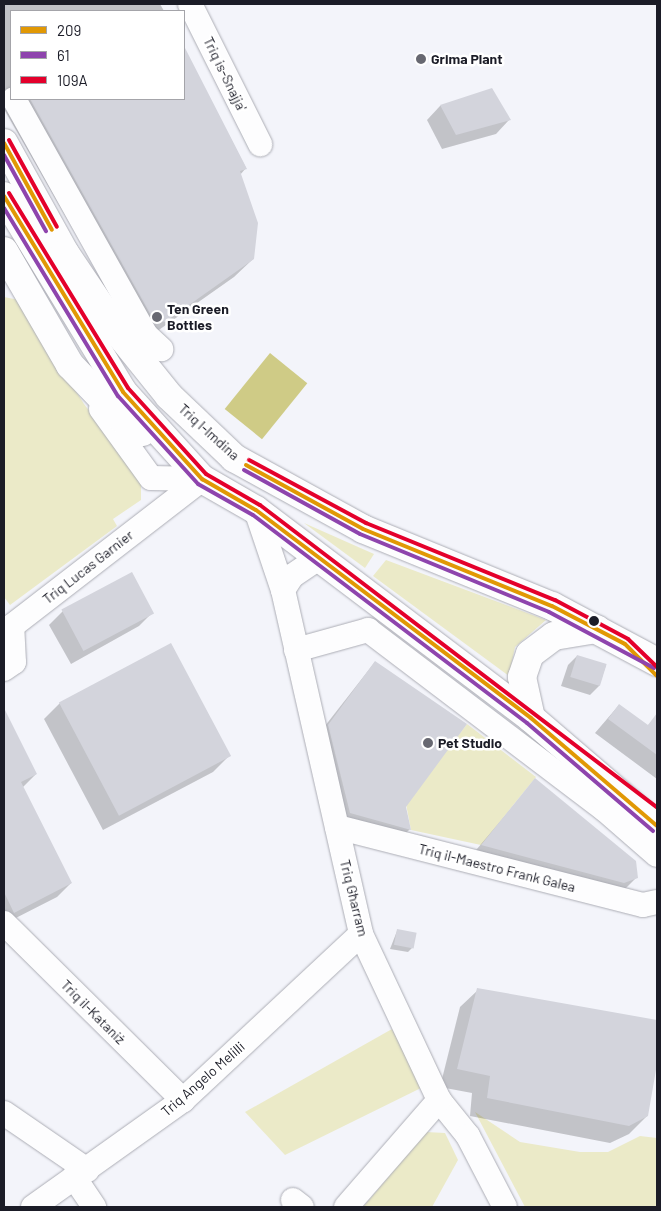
<!DOCTYPE html>
<html>
<head>
<meta charset="utf-8">
<style>
  body { margin:0 }
  #map { position:relative; width:661px; height:1211px; overflow:hidden; background:#f3f4fa; font-family:Barlow,sans-serif }
  div>[style] { position:absolute }
  [style*='--x'] { left:calc(var(--x)*1px); top:calc(var(--y)*1px); width:calc(var(--w)*1px); rotate:calc(var(--a)*1deg) }
  .green>* { inset:0; background:#ebeac8 }
  .water>* { inset:0; background:#cfcb86; transform-origin:0 0 }
  .shadow>* { inset:0; background:#0003 }
  .building>* { inset:0; background:#d3d4dc; transform-origin:0 0 }
  .roads { filter:drop-shadow(0 0 1px #acadb5) drop-shadow(0 0 1px #acadb5) }
  .minor>* { height:24px; margin:-12px; padding:0 12px; transform-origin:12px; border-radius:12px; background:#fdfdfe }
  .highway>* { height:28px; margin:-14px; padding:0 14px; transform-origin:14px; border-radius:14px; background:#fdfdfe }
  .bus-1>* { height:4px; margin:-2px; padding:0 2px; transform-origin:2px; border-radius:2px; background:#e19804 }
  .bus-2>* { height:4px; margin:-2px; padding:0 2px; transform-origin:2px; border-radius:2px; background:#8e44ad }
  .bus-3>* { height:4px; margin:-2px; padding:0 2px; transform-origin:2px; border-radius:2px; background:#e4002b }
  .dots>* { width:14px; height:14px; translate:-50% -50%; box-sizing:border-box; border:2px solid #fff; border-radius:50% }
  span { translate:-50% -50%; white-space:nowrap; text-align:center; line-height:1.15; -webkit-text-stroke:5px #fff; paint-order:stroke }
  .poi-label { font-size:14px; color:#1b1c27; font-weight:700 }
  .left { translate:0 -50%; text-align:left }
  .street-label { font-size:14px; color:#1b1c27 }
  .frame { position:absolute; inset:0; border:5px solid #1b1c27; pointer-events:none }
  .legend { position:absolute; left:10px; top:10px; width:175px; height:90px; box-sizing:border-box; background:#fff; border:1px solid #a4a4a9; margin:0; padding:6px 9px; list-style:none; font-size:15px; color:#1b1c27 }
  .legend li { display:flex; align-items:center; gap:10px; height:25px }
  .legend b { width:25px; border:1px solid #a4a4a9 }
</style>
</head>
<body>
<div id="map">
  <div class="green">
    <i style="clip-path:polygon(4px 297px,19px 300px,84px 404px,141px 479px,141px 500px,113px 519px,117px 526px,10px 605px,4px 597px)"></i>
    <i style="clip-path:polygon(304px 523px,374px 554px,365px 568px)"></i>
    <i style="clip-path:polygon(386px 560px,546px 620px,515px 647px,509px 676px,373px 576px)"></i>
    <i style="clip-path:polygon(467px 724px,536px 777px,481px 845px,411px 830px,406px 804px)"></i>
    <i style="clip-path:polygon(392px 1029px,423px 1087px,285px 1155px,245px 1112px)"></i>
    <i style="clip-path:polygon(475px 1112px,520px 1142px,580px 1152px,608px 1152px,640px 1136px,657px 1138px,657px 1207px,525px 1207px)"></i>
    <i style="clip-path:polygon(426px 1132px,445px 1133px,458px 1160px,432px 1207px,363px 1207px)"></i>
  </div>
  <div class="water">
    <i style="left:270px;top:353px;width:48px;height:72px;rotate:39deg"></i>
  </div>
  <div class="shadow">
    <i style="clip-path:polygon(4px 4px,160px 4px,164px 11px,11px 11px,11px 99px,184px 99px,184px 49px,246px 168px,240px 175px,253px 259px,234px 277px,146px 339px,135px 337px,4px 109px)"></i>
    <i style="clip-path:polygon(492px 89px,509px 120px,496px 134px,442px 149px,427px 120px,440px 106px)"></i>
    <i style="clip-path:polygon(63px 611px,153px 612px,139px 626px,71px 664px,49px 625px)"></i>
    <i style="clip-path:polygon(577px 656px,606px 665px,599px 686px,590px 695px,561px 686px,568px 665px)"></i>
    <i style="clip-path:polygon(375px 662px,410px 829px,396px 843px,337px 827px,314px 740px)"></i>
    <i style="clip-path:polygon(60px 703px,229px 756px,213px 772px,103px 830px,44px 719px)"></i>
    <i style="clip-path:polygon(619px 705px,647px 726px,653px 721px,657px 724px,657px 779px,595px 733px)"></i>
    <i style="clip-path:polygon(4px 711px,36px 774px,22px 788px,71px 883px,57px 897px,4px 924px)"></i>
    <i style="clip-path:polygon(535px 780px,637px 877px,620px 894px,466px 862px)"></i>
    <i style="clip-path:polygon(397px 931px,413px 947px,408px 952px,390px 949px)"></i>
    <i style="clip-path:polygon(478px 990px,657px 1021px,657px 1057px,647px 1116px,629px 1134px,610px 1143px,470px 1116px,472px 1093px,440px 1087px,460px 1007px)"></i>
  </div>
  <div class="building">
    <i style="clip-path:polygon(184px 46px,247px 169px,240px 171px,258px 223px,254px 259px,165px 322px,153px 319px,30px 99px,184px 99px)"></i>
    <i style="clip-path:polygon(492px 88px,511px 120px,456px 135px,440px 105px)"></i>
    <i style="left:132px;top:572px;width:47px;height:80px;rotate:62deg"></i>
    <i style="left:171px;top:643px;width:128px;height:127px;rotate:62deg"></i>
    <i style="left:577px;top:655px;width:31px;height:23px;rotate:17deg"></i>
    <i style="clip-path:polygon(375px 661px,467px 724px,406px 807px,411px 830px,350px 813px,328px 725px)"></i>
    <i style="clip-path:polygon(619px 704px,648px 725px,657px 713px,657px 755px,608px 719px)"></i>
    <i style="clip-path:polygon(4px 708px,37px 774px,21px 782px,72px 883px,14px 913px,4px 892px)"></i>
    <i style="clip-path:polygon(535px 778px,636px 861px,638px 878px,624px 883px,481px 845px)"></i>
    <i style="left:397px;top:929px;width:20px;height:16px;rotate:11deg"></i>
    <i style="clip-path:polygon(477px 988px,657px 1020px,657px 1064px,648px 1116px,629px 1126px,487px 1098px,490px 1076px,457px 1069px)"></i>
  </div>
  <div class="roads">
    <div class="minor">
      <i style="--x:190;--y:4;--w:157;--a:63.4"></i>
      <i style="--x:14;--y:99;--w:270;--a:60.8"></i>
      <i style="--x:146;--y:335;--w:21;--a:43"></i>
      <i style="--x:101;--y:409;--w:85;--a:54.1"></i>
      <i style="--x:151;--y:478;--w:51;--a:1.1"></i>
      <i style="--x:256;--y:510;--w:84;--a:71.4"></i>
      <i style="--x:283;--y:590;--w:353;--a:77.2"></i>
      <i style="--x:361;--y:934;--w:183;--a:64.8"></i>
      <i style="--x:439;--y:1100;--w:46;--a:51.1"></i>
      <i style="--x:468;--y:1136;--w:80;--a:62.5"></i>
      <i style="--x:283;--y:590;--w:17;--a:-57"></i>
      <i style="--x:292;--y:576;--w:29;--a:-34"></i>
      <i style="--x:296;--y:650;--w:75;--a:-15.5"></i>
      <i style="--x:368;--y:630;--w:296;--a:37.2"></i>
      <i style="--x:604;--y:809;--w:70;--a:41"></i>
      <i style="--x:4;--y:669;--w:12;--a:-35"></i>
      <i style="--x:14;--y:662;--w:36;--a:-93"></i>
      <i style="--x:12;--y:626;--w:240;--a:-37.7"></i>
      <i style="--x:337;--y:827;--w:316;--a:14.3"></i>
      <i style="--x:643;--y:905;--w:14;--a:-12"></i>
      <i style="--x:4;--y:923;--w:252;--a:44.7"></i>
      <i style="--x:4;--y:1113;--w:101;--a:34.5"></i>
      <i style="--x:74;--y:1177;--w:36;--a:56"></i>
      <i style="--x:293;--y:1200;--w:11;--a:38"></i>
      <i style="--x:33;--y:1207;--w:184;--a:-35.5"></i>
      <i style="--x:183;--y:1100;--w:243;--a:-43"></i>
      <i style="--x:346;--y:1207;--w:142;--a:-49"></i>
    </div>
    <div class="highway">
      <i style="--x:4;--y:143;--w:126;--a:61"></i>
      <i style="--x:65;--y:253;--w:99;--a:56.1"></i>
      <i style="--x:120;--y:335;--w:78;--a:51.2"></i>
      <i style="--x:169;--y:396;--w:90;--a:43.6"></i>
      <i style="--x:234;--y:458;--w:147;--a:28.8"></i>
      <i style="--x:363;--y:529;--w:204;--a:22.2"></i>
      <i style="--x:552;--y:606;--w:119;--a:28.1"></i>
      <i style="--x:4;--y:196;--w:229;--a:58.7"></i>
      <i style="--x:123;--y:392;--w:118;--a:47.8"></i>
      <i style="--x:202;--y:479;--w:62;--a:29.9"></i>
      <i style="--x:256;--y:510;--w:345;--a:37.1"></i>
      <i style="--x:531;--y:718;--w:166;--a:40.6"></i>
      <i style="--x:4;--y:251;--w:132;--a:59.9"></i>
      <i style="--x:70;--y:365;--w:75;--a:46.1"></i>
      <i style="--x:122;--y:419;--w:24;--a:33"></i>
      <i style="--x:531;--y:718;--w:42;--a:-102.4"></i>
      <i style="--x:522;--y:677;--w:24;--a:-71"></i>
      <i style="--x:530;--y:654;--w:30;--a:-37"></i>
      <i style="--x:554;--y:636;--w:43;--a:-9.5"></i>
    </div>
  </div>
  <div class="bus-1">
    <i style="--x:4;--y:143;--w:99;--a:61.1"></i>
    <i style="--x:4;--y:196;--w:229;--a:58.7"></i>
    <i style="--x:123;--y:392;--w:118;--a:47.8"></i>
    <i style="--x:202;--y:479;--w:62;--a:29.9"></i>
    <i style="--x:256;--y:510;--w:345;--a:37.1"></i>
    <i style="--x:531;--y:718;--w:166;--a:40.6"></i>
    <i style="--x:246;--y:465;--w:133;--a:28.7"></i>
    <i style="--x:363;--y:529;--w:204;--a:22.2"></i>
    <i style="--x:552;--y:606;--w:82;--a:27.5"></i>
    <i style="--x:625;--y:644;--w:45;--a:45"></i>
  </div>
  <div class="bus-2">
    <i style="--x:4;--y:155;--w:87;--a:61.1"></i>
    <i style="--x:4;--y:208;--w:220;--a:58.8"></i>
    <i style="--x:118;--y:396;--w:119;--a:47.7"></i>
    <i style="--x:198;--y:484;--w:63;--a:29.4"></i>
    <i style="--x:253;--y:515;--w:344;--a:37.2"></i>
    <i style="--x:527;--y:723;--w:166;--a:40.6"></i>
    <i style="--x:244;--y:470;--w:132;--a:28.9"></i>
    <i style="--x:360;--y:534;--w:204;--a:22.4"></i>
    <i style="--x:549;--y:612;--w:119;--a:28.1"></i>
  </div>
  <div class="bus-3">
    <i style="--x:9;--y:140;--w:99;--a:61.1"></i>
    <i style="--x:9;--y:193;--w:228;--a:58.6"></i>
    <i style="--x:128;--y:388;--w:116;--a:47.8"></i>
    <i style="--x:206;--y:474;--w:62;--a:29.9"></i>
    <i style="--x:260;--y:505;--w:499;--a:37.3"></i>
    <i style="--x:249;--y:460;--w:133;--a:28.3"></i>
    <i style="--x:366;--y:523;--w:204;--a:22.2"></i>
    <i style="--x:555;--y:600;--w:83;--a:28.1"></i>
    <i style="--x:628;--y:639;--w:40;--a:44"></i>
  </div>
  <div class="dots">
    <i style="left:421px;top:59px;background:#676871"></i>
    <i style="left:157px;top:317px;background:#676871"></i>
    <i style="left:594px;top:621px;background:#1b1c27"></i>
    <i style="left:428px;top:743px;background:#676871"></i>
  </div>
  <div class="poi-label">
    <span class="left" style="left:431px;top:59px">Grima Plant</span>
    <span class="left" style="left:167px;top:317px">Ten Green<br>Bottles</span>
    <span class="left" style="left:438px;top:743px">Pet Studio</span>
  </div>
  <div class="street-label">
    <span style="left:225px;top:74px;rotate:64deg">Triq is-Snajja'</span>
    <span style="left:209px;top:432px;rotate:42deg">Triq l-Imdina</span>
    <span style="left:88px;top:567px;rotate:-38deg">Triq Lucas Garnier</span>
    <span style="left:497px;top:868px;rotate:14deg">Triq il-Maestro Frank Galea</span>
    <span style="left:354px;top:898px;rotate:76deg">Triq Għarram</span>
    <span style="left:93px;top:1012px;rotate:45deg">Triq il-Kataniż</span>
    <span style="left:203px;top:1079px;rotate:-41deg">Triq Angelo Melilli</span>
  </div>
  <div class="frame"></div>
  <ul class="legend">
  <li><b style="height:6px;background:#e19804"></b>209</li>
  <li><b style="height:6px;background:#8e44ad"></b>61</li>
  <li><b style="height:6px;background:#e4002b"></b>109A</li>
  </ul>
</div>
</body>
</html>
